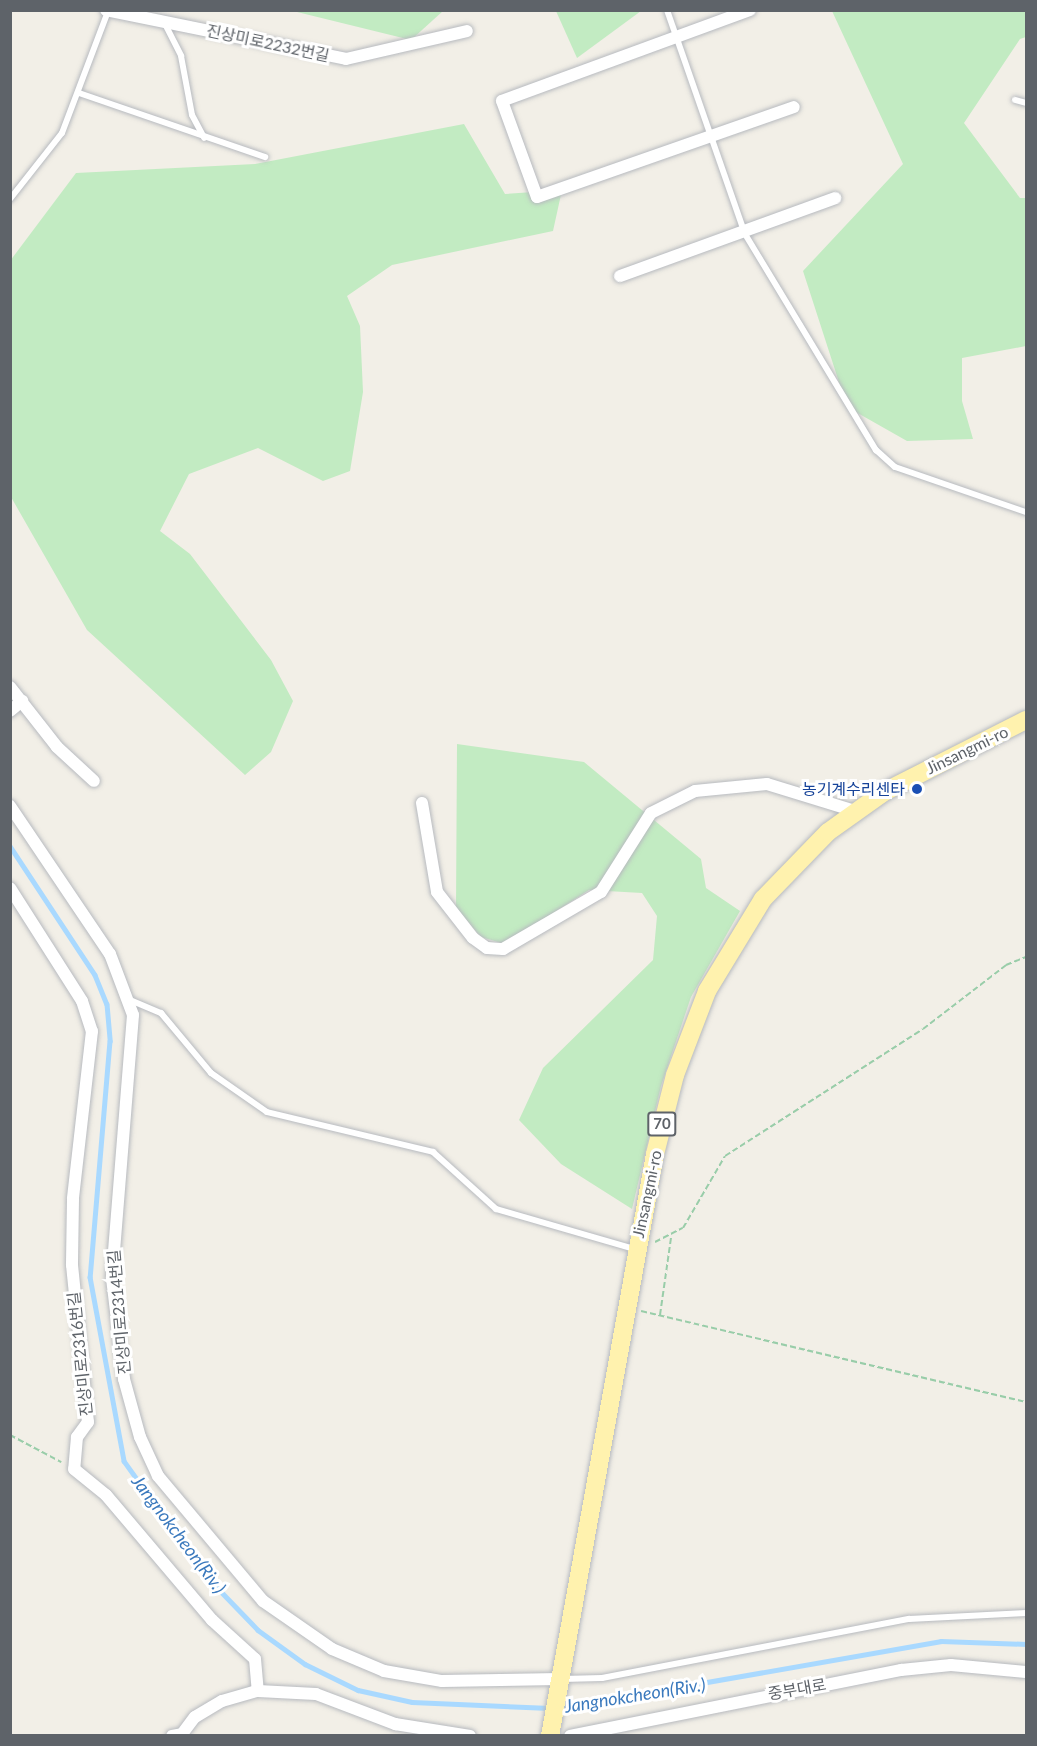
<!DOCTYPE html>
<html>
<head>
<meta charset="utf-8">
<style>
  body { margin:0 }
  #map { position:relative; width:1037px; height:1746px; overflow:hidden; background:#f2efe7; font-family:Lato,"Noto Sans KR",sans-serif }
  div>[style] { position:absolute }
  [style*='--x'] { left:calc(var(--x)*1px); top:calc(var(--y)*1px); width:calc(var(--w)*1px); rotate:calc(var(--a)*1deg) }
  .green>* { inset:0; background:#c2ebc2 }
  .stream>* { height:4.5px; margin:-2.25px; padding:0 2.25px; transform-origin:2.25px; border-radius:2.25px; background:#a9d9ff }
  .path>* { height:2px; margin-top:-1px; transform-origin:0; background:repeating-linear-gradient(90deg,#99cda9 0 6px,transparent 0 9px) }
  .roads { filter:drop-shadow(0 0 2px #b7babf) drop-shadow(0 0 2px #b7babf) }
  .lane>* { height:6px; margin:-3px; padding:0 3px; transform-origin:3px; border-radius:3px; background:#fff }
  .street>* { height:12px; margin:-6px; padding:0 6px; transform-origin:6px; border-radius:6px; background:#fff }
  .primary>* { height:18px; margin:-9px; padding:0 9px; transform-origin:9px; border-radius:9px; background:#fff2ae }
  .dots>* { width:16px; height:16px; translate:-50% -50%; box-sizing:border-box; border:3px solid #fff; border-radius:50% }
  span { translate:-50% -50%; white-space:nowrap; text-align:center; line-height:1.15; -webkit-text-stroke:6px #fff; paint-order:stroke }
  .shield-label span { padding:2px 4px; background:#fff; border:2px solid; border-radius:4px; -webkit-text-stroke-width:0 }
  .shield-label { font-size:15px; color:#5e6369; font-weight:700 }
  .street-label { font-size:16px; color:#5e6369 }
  .transit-label { font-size:16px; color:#164399 }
  .right { translate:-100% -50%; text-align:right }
  .water-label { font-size:18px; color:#3a79bd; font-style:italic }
  .frame { position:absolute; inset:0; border:12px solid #5e6369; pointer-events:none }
</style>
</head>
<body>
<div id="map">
  <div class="green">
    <i style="clip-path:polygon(293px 11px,443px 11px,411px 40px)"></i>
    <i style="clip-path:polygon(556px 11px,641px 11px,577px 58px)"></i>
    <i style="clip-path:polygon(832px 11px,1026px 11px,1026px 37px,1020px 39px,964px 123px,1020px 198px,1026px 198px,1026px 346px,962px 358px,962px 401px,973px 439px,907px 441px,847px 407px,803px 271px,903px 164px)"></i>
    <i style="clip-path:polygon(464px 124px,505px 194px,562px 190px,553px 231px,392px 265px,347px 296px,360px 326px,363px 392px,350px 471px,323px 481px,258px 448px,189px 474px,160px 531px,190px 554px,271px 660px,293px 701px,271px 752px,245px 775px,87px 630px,11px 497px,10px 261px,76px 173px,255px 164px)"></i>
    <i style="clip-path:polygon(457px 744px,584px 762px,701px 859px,706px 888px,740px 911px,691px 997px,661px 1086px,632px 1209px,561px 1164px,519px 1120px,543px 1068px,653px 960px,657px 916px,642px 893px,589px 890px,505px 944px,481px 937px,456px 908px)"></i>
  </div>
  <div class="stream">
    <i style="--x:10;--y:846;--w:154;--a:56.6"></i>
    <i style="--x:95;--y:975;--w:31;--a:68"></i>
    <i style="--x:107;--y:1004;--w:37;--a:85"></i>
    <i style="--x:110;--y:1041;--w:237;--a:94.8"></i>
    <i style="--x:90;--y:1277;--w:187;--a:79.5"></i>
    <i style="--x:124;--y:1461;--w:144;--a:54.3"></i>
    <i style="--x:208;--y:1578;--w:72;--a:46.1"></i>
    <i style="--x:258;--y:1630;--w:58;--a:35.9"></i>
    <i style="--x:305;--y:1664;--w:59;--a:26.1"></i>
    <i style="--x:358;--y:1690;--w:55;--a:12.5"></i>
    <i style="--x:412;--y:1702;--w:138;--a:2.5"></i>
    <i style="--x:558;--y:1708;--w:389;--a:-9.9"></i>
    <i style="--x:941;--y:1641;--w:85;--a:2"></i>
  </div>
  <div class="path">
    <i style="--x:655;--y:1242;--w:31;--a:-27"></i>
    <i style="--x:683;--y:1228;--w:83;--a:-59.7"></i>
    <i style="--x:725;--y:1156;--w:235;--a:-32.7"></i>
    <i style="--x:923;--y:1029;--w:105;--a:-37.6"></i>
    <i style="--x:1006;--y:965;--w:22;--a:-22"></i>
    <i style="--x:641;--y:1311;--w:396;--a:13.3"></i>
    <i style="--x:660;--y:1315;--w:78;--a:-81.9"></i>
    <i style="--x:10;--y:1435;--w:58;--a:27.9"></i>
  </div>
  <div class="roads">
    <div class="lane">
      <i style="--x:667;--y:10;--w:237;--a:70.8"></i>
      <i style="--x:745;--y:234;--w:253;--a:58.8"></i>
      <i style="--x:876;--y:450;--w:25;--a:42"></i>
      <i style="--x:895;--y:467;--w:139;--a:19"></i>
      <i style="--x:164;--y:22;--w:38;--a:63"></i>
      <i style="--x:181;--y:56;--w:60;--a:79.4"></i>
      <i style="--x:192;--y:115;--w:26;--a:62"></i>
      <i style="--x:79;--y:93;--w:197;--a:19"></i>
      <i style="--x:1015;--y:100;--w:11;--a:15"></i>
      <i style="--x:10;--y:199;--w:84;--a:-51.8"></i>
      <i style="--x:62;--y:133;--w:127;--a:-69.3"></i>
      <i style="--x:130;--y:1000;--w:34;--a:23"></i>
      <i style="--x:161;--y:1013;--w:78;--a:50.2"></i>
      <i style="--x:211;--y:1073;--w:68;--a:34.9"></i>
      <i style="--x:267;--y:1112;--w:171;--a:13.5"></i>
      <i style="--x:433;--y:1152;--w:85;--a:42.1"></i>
      <i style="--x:496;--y:1209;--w:145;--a:16.1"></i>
      <i style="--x:562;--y:1679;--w:40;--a:-1.4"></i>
      <i style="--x:602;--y:1678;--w:313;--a:-10.9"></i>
      <i style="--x:909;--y:1619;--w:117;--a:-2.9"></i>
    </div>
    <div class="street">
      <i style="--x:106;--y:10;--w:245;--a:11.5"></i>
      <i style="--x:346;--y:59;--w:124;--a:-13"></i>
      <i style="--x:750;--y:10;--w:264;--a:159.9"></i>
      <i style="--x:502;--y:101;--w:102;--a:70"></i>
      <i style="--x:537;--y:197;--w:272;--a:-19.3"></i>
      <i style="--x:620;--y:276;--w:229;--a:-19.9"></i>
      <i style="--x:10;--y:687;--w:76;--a:51.9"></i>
      <i style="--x:57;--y:747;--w:50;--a:42.6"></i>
      <i style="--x:10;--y:711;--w:16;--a:-40"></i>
      <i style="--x:422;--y:803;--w:90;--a:80.4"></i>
      <i style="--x:437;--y:892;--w:58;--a:52"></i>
      <i style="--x:473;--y:938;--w:17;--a:36"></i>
      <i style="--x:487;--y:948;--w:16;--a:4"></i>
      <i style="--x:503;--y:949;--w:113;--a:-30.2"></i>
      <i style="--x:601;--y:892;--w:93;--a:-57.7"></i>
      <i style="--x:651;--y:813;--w:49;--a:-26.6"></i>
      <i style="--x:695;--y:791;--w:72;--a:-5.6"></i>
      <i style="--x:767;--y:784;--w:92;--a:17.1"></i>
      <i style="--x:10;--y:806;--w:179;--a:56"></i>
      <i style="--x:110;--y:954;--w:65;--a:69.3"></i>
      <i style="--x:133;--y:1015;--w:264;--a:94.6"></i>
      <i style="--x:112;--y:1278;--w:102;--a:83.2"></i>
      <i style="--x:124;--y:1379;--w:60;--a:74.6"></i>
      <i style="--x:140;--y:1437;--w:43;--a:65.2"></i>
      <i style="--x:158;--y:1476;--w:163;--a:50"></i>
      <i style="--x:263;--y:1601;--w:84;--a:34.8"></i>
      <i style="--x:332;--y:1649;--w:56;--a:22.9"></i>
      <i style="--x:384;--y:1671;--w:59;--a:9.8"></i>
      <i style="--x:442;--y:1681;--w:117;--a:-1"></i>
      <i style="--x:10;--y:888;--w:134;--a:57.5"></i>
      <i style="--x:82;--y:1001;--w:32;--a:72"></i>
      <i style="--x:92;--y:1031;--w:169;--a:96.5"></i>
      <i style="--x:73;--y:1199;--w:66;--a:90.9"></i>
      <i style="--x:72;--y:1265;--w:158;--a:84.2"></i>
      <i style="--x:88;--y:1422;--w:19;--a:126"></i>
      <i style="--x:77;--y:1437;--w:32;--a:95"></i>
      <i style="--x:74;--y:1469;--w:41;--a:39.1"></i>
      <i style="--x:106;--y:1495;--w:164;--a:49.7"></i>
      <i style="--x:212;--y:1620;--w:58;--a:42.2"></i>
      <i style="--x:255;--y:1659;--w:32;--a:85"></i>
      <i style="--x:258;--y:1691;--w:58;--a:3"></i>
      <i style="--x:316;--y:1694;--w:85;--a:20.8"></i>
      <i style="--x:395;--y:1724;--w:76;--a:9.1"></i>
      <i style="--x:172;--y:1736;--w:10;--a:-11"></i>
      <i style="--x:182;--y:1734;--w:21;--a:-53"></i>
      <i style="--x:195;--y:1717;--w:31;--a:-31"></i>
      <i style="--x:222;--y:1701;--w:37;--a:-16"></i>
      <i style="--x:570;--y:1736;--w:338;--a:-11.3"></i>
      <i style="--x:901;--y:1670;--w:50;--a:-5.7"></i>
      <i style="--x:951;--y:1665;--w:75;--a:5.3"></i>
    </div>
    <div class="primary">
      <i style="--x:550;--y:1736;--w:591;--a:-79.77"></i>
      <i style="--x:655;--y:1154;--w:81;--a:-75.8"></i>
      <i style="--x:675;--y:1075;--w:90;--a:-69.1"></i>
      <i style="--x:707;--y:991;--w:108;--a:-58.7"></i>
      <i style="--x:763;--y:899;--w:93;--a:-45.9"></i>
      <i style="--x:828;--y:832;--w:69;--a:-35.5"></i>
      <i style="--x:884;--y:792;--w:159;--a:-26.9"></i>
    </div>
  </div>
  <div class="dots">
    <i style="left:917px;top:789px;background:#1a4fb4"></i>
  </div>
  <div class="shield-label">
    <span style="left:662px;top:1124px">70</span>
  </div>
  <div class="street-label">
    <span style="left:268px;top:43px;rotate:12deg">진상미로2232번길</span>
    <span style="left:967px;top:750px;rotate:-26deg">Jinsangmi-ro</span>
    <span style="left:647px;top:1194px;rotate:-78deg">Jinsangmi-ro</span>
    <span style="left:119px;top:1312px;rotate:-95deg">진상미로2314번길</span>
    <span style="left:80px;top:1354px;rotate:-96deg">진상미로2316번길</span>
    <span style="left:797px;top:1689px;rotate:-10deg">중부대로</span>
  </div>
  <div class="transit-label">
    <span class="right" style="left:905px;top:789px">농기계수리센타</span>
  </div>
  <div class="water-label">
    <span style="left:179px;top:1534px;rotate:53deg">Jangnokcheon(Riv.)</span>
    <span style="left:635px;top:1695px;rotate:-9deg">Jangnokcheon(Riv.)</span>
  </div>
  <div class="frame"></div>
</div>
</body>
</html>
